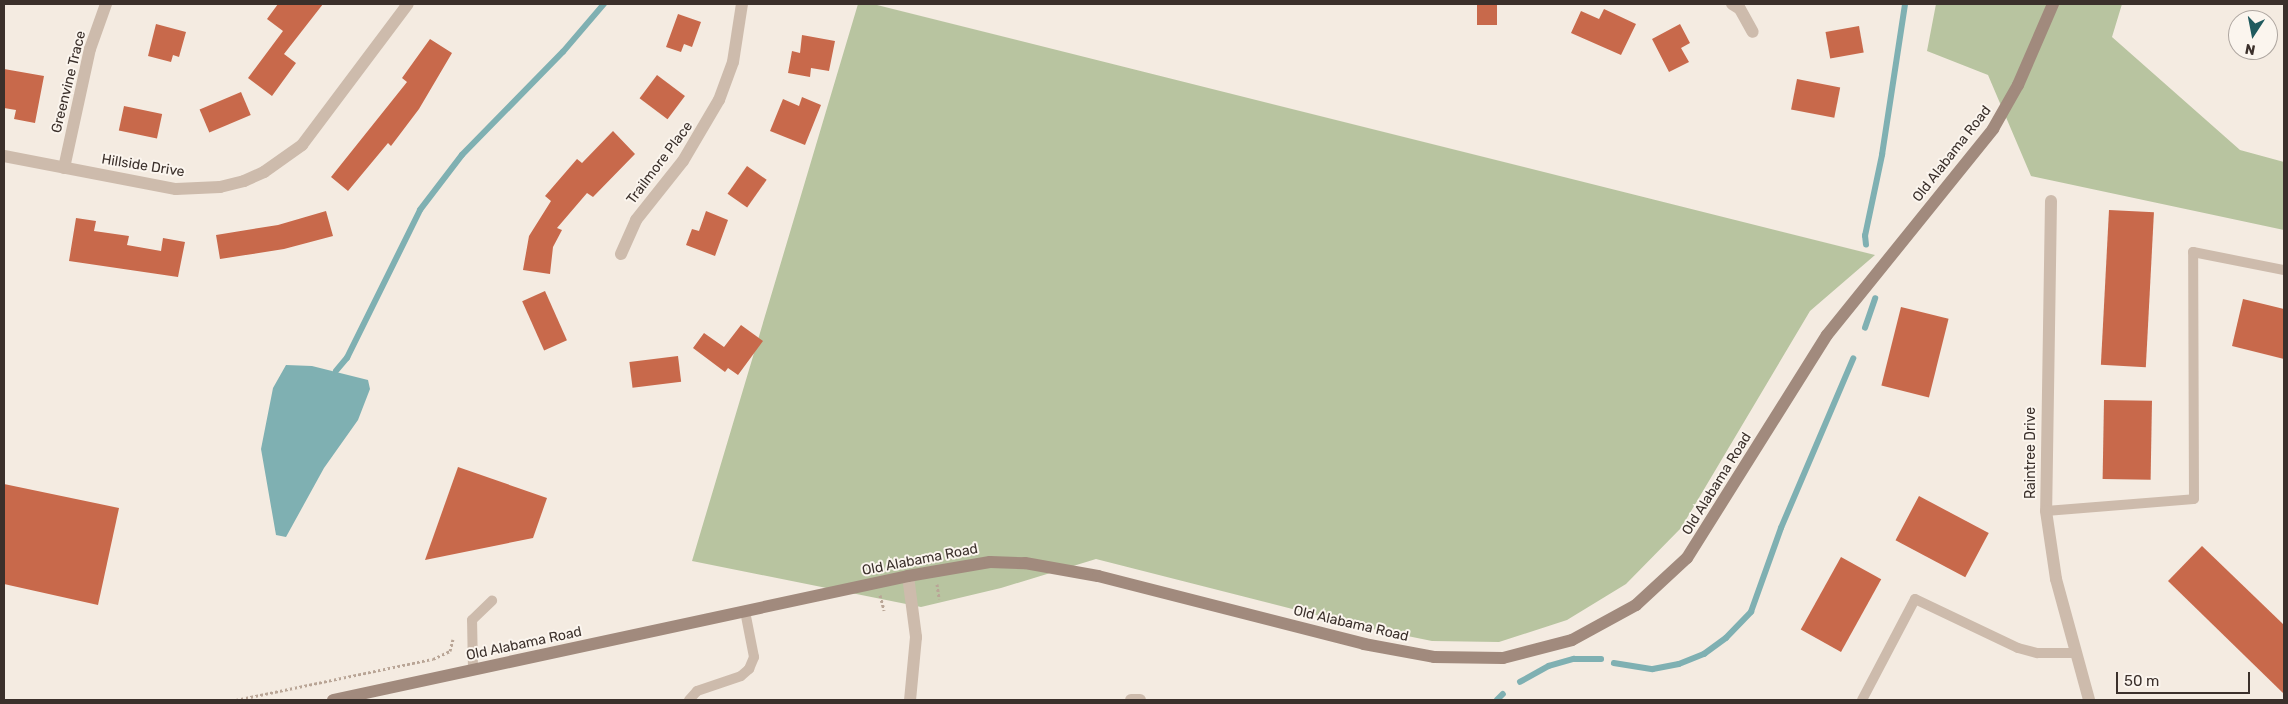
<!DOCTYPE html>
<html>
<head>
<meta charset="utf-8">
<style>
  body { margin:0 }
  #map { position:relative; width:2288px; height:704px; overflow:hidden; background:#f4ebe1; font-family:Rubik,sans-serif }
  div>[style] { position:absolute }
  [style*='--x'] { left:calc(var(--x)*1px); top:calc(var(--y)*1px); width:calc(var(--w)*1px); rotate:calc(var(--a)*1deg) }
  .green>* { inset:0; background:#b8c4a0 }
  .water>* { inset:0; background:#7fb0b2 }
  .stream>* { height:5.5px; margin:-2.75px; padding:0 2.75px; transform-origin:2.75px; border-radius:2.75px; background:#7fb0b2 }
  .building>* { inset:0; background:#c8694b; transform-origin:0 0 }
  .path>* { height:3px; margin-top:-1.5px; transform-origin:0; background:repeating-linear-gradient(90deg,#b9a596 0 2.5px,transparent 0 5px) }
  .lane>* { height:10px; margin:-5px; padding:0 5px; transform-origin:5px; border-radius:5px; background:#cdbbac }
  .street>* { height:12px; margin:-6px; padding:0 6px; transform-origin:6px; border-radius:6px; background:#cdbbac }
  .secondary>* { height:12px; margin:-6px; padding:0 6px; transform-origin:6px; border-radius:6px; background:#a18a7d }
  span { translate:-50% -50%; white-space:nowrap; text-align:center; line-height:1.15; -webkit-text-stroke:4px #fbf5ee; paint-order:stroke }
  .street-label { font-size:14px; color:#3b302b }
  .frame { position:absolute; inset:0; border:5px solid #3b302b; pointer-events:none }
  .north { position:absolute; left:2228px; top:10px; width:50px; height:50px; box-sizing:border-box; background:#fbf5ee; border:1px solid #aea6a0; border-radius:50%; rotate:191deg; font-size:14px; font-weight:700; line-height:20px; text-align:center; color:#3b302b }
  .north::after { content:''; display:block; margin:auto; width:18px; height:22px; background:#1f5a5e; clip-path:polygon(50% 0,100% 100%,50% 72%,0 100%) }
  .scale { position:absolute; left:2116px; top:672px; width:134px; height:22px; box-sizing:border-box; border:2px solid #3b302b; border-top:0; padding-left:6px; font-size:15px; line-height:18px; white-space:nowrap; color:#3b302b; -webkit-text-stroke:4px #fbf5ee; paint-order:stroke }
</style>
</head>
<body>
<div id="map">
  <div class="green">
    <i style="clip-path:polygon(858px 4px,873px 4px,1875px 255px,1810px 311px,1681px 528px,1626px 584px,1567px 620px,1499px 642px,1432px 641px,1363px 627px,1096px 559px,1001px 588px,921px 607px,692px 561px)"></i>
    <i style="clip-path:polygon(1936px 4px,2122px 4px,2112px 37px,2240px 150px,2284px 162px,2284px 230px,2031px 176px,1988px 75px,1927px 51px)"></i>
  </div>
  <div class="water">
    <i style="clip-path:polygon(286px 365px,312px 366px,368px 380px,370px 389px,358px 420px,324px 468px,286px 537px,276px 535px,261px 449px,273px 388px)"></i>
  </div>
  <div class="stream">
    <i style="--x:1866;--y:245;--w:9;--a:-96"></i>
    <i style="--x:1865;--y:236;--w:83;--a:-78.1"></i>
    <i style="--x:1882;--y:155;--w:153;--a:-81.3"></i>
    <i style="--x:1865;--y:328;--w:31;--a:-71"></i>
    <i style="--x:336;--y:371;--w:17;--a:-50"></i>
    <i style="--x:347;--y:358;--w:165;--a:-63.7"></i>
    <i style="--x:420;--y:210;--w:69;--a:-52.6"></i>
    <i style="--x:462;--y:155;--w:144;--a:-45.6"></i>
    <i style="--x:563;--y:52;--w:63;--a:-49.5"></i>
    <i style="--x:1614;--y:663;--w:39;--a:9"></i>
    <i style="--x:1653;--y:669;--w:26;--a:-11"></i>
    <i style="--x:1679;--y:664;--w:27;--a:-22"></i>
    <i style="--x:1704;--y:654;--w:27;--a:-36"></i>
    <i style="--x:1726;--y:638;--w:36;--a:-46"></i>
    <i style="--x:1751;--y:612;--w:89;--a:-70.3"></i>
    <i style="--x:1781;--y:528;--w:184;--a:-66.9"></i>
    <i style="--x:1520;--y:682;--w:33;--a:-29"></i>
    <i style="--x:1549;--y:666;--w:26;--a:-16"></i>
    <i style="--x:1574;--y:659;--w:27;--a:0"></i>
    <i style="--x:1497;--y:700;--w:8;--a:-45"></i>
  </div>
  <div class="building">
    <i style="clip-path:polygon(278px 4px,323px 4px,284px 54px,296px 63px,272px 96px,248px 78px,283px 31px,267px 19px)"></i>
    <i style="left:1477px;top:4px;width:20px;height:21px"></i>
    <i style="clip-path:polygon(1604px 9px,1636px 24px,1621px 55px,1571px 33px,1581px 11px,1599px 19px)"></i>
    <i style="clip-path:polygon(678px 14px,701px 22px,692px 47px,684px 44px,681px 52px,666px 47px)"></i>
    <i style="clip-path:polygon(156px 24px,186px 32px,179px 57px,173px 55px,171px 62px,148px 56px)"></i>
    <i style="clip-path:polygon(1680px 24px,1690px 43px,1681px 48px,1689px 62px,1669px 72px,1652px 39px)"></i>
    <i style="left:1859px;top:26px;width:27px;height:34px;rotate:80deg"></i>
    <i style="clip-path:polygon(802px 35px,835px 41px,829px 71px,811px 68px,810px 77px,788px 73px,792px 51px,800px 53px)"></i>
    <i style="clip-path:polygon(430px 39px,452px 53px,419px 109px,391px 146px,388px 143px,348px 191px,331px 177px,407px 82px,402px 78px)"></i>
    <i style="clip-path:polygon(4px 69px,44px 76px,35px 123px,14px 119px,16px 110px,4px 108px)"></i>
    <i style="left:657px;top:75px;width:35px;height:29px;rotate:37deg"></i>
    <i style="left:1797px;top:79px;width:44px;height:31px;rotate:11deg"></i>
    <i style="left:241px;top:92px;width:25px;height:45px;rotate:67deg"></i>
    <i style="clip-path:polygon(802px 97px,821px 105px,805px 145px,770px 131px,783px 99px,799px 106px)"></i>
    <i style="left:124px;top:106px;width:39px;height:25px;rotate:12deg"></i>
    <i style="clip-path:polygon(613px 131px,635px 154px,593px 197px,587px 193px,557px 228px,562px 230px,553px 247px,550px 274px,523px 270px,529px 236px,551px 201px,545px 196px,577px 159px,582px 163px)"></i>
    <i style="left:747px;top:166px;width:24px;height:34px;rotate:35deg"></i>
    <i style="left:2109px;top:210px;width:45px;height:155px;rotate:3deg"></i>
    <i style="clip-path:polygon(326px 211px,333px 236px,284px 249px,220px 259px,216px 235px,278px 225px)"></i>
    <i style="clip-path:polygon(706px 211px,728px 220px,715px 256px,686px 245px,692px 229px,699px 231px)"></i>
    <i style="clip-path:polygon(76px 218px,96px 221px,94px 231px,129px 236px,127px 245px,161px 251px,163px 238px,185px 242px,178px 277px,69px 261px)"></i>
    <i style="left:545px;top:291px;width:54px;height:25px;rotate:66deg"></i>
    <i style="clip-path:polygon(2243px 299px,2284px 309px,2284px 359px,2232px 346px)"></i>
    <i style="left:1901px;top:307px;width:49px;height:81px;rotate:14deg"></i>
    <i style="clip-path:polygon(741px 325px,763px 341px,738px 375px,728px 368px,725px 372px,693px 348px,704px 333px,724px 347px)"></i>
    <i style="left:678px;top:356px;width:26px;height:49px;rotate:83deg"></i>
    <i style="left:2104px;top:400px;width:48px;height:79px;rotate:1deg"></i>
    <i style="clip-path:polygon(458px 467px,547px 498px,533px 538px,425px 560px)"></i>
    <i style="clip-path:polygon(4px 484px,119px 508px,98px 605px,4px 584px)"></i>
    <i style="left:1919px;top:496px;width:79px;height:50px;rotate:28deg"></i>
    <i style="clip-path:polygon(2202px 546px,2284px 625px,2284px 694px,2168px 581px)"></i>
    <i style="left:1841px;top:557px;width:46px;height:83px;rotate:29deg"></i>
  </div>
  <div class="path">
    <i style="--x:937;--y:584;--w:15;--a:82"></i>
    <i style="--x:880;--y:595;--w:16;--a:75"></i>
    <i style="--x:236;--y:700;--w:201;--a:-11.8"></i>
    <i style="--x:433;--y:659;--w:19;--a:-25"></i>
    <i style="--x:450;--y:651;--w:12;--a:-76"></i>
  </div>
  <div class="lane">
    <i style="--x:2046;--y:511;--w:148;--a:-4.6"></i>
    <i style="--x:2194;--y:499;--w:247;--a:-90.2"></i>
    <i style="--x:2193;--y:252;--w:93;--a:11.2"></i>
    <i style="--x:473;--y:670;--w:50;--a:-91.1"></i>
    <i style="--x:472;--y:620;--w:28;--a:-44"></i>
    <i style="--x:689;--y:700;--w:12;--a:-48"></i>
    <i style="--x:697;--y:691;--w:46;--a:-18.8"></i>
    <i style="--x:741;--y:676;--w:11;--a:-41"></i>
    <i style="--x:749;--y:669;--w:13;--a:-67"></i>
    <i style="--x:754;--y:657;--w:47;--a:-101.1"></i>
    <i style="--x:1862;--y:700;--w:114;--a:-62.3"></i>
    <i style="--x:1915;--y:599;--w:114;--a:25.4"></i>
    <i style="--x:2018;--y:648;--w:20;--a:15"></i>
    <i style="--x:2037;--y:653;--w:39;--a:0"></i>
  </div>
  <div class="street">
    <i style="--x:1732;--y:4;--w:9;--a:32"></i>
    <i style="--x:1740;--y:9;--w:26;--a:61"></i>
    <i style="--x:4;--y:156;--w:175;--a:10.9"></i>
    <i style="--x:176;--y:189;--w:44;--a:-2.6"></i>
    <i style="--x:220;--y:187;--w:25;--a:-14"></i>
    <i style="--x:244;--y:181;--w:22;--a:-24"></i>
    <i style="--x:264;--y:172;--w:47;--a:-35.4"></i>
    <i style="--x:302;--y:145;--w:176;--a:-53.1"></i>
    <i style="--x:64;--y:168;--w:122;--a:-77.7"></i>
    <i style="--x:90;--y:49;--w:48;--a:-70.4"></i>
    <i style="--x:2051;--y:201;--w:310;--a:90.9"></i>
    <i style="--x:2046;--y:511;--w:69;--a:81.6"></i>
    <i style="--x:2056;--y:579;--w:125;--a:74.7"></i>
    <i style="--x:621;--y:254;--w:37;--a:-66"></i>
    <i style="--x:636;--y:220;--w:75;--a:-51.5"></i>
    <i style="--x:683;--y:161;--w:71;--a:-59.5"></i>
    <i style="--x:719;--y:100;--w:40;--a:-69.8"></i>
    <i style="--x:733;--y:62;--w:59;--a:-81.2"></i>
    <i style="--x:908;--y:576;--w:62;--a:82.5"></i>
    <i style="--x:916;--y:637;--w:63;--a:95.4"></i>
    <i style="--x:1131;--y:700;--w:9;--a:0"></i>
  </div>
  <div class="secondary">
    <i style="--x:333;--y:700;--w:588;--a:-12.17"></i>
    <i style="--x:908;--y:576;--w:83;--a:-9.7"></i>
    <i style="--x:990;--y:562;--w:35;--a:2"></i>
    <i style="--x:1025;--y:563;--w:74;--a:10.1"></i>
    <i style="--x:1098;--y:576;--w:275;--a:14.3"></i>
    <i style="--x:1364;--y:644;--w:71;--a:10.5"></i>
    <i style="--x:1434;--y:657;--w:69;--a:0.8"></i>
    <i style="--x:1503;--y:658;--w:71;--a:-14.6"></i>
    <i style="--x:1572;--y:640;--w:73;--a:-28.7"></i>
    <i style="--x:1636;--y:605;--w:69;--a:-42.7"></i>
    <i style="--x:1687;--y:558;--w:263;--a:-57.9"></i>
    <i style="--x:1827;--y:335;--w:265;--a:-51.1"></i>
    <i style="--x:1993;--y:129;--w:51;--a:-60.4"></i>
    <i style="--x:2018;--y:85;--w:88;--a:-66.6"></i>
  </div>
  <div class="street-label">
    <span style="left:69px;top:82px;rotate:-76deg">Greenvine Trace</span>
    <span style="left:1952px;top:154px;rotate:-52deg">Old Alabama Road</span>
    <span style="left:660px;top:163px;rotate:-53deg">Trailmore Place</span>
    <span style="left:143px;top:166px;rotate:9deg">Hillside Drive</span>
    <span style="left:2031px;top:453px;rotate:-90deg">Raintree Drive</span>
    <span style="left:1717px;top:484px;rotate:-58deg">Old Alabama Road</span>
    <span style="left:920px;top:560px;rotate:-11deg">Old Alabama Road</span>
    <span style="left:1351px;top:624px;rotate:13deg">Old Alabama Road</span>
    <span style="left:524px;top:644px;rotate:-12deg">Old Alabama Road</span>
  </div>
  <div class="frame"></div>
  <div class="north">N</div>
  <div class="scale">50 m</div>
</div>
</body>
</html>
